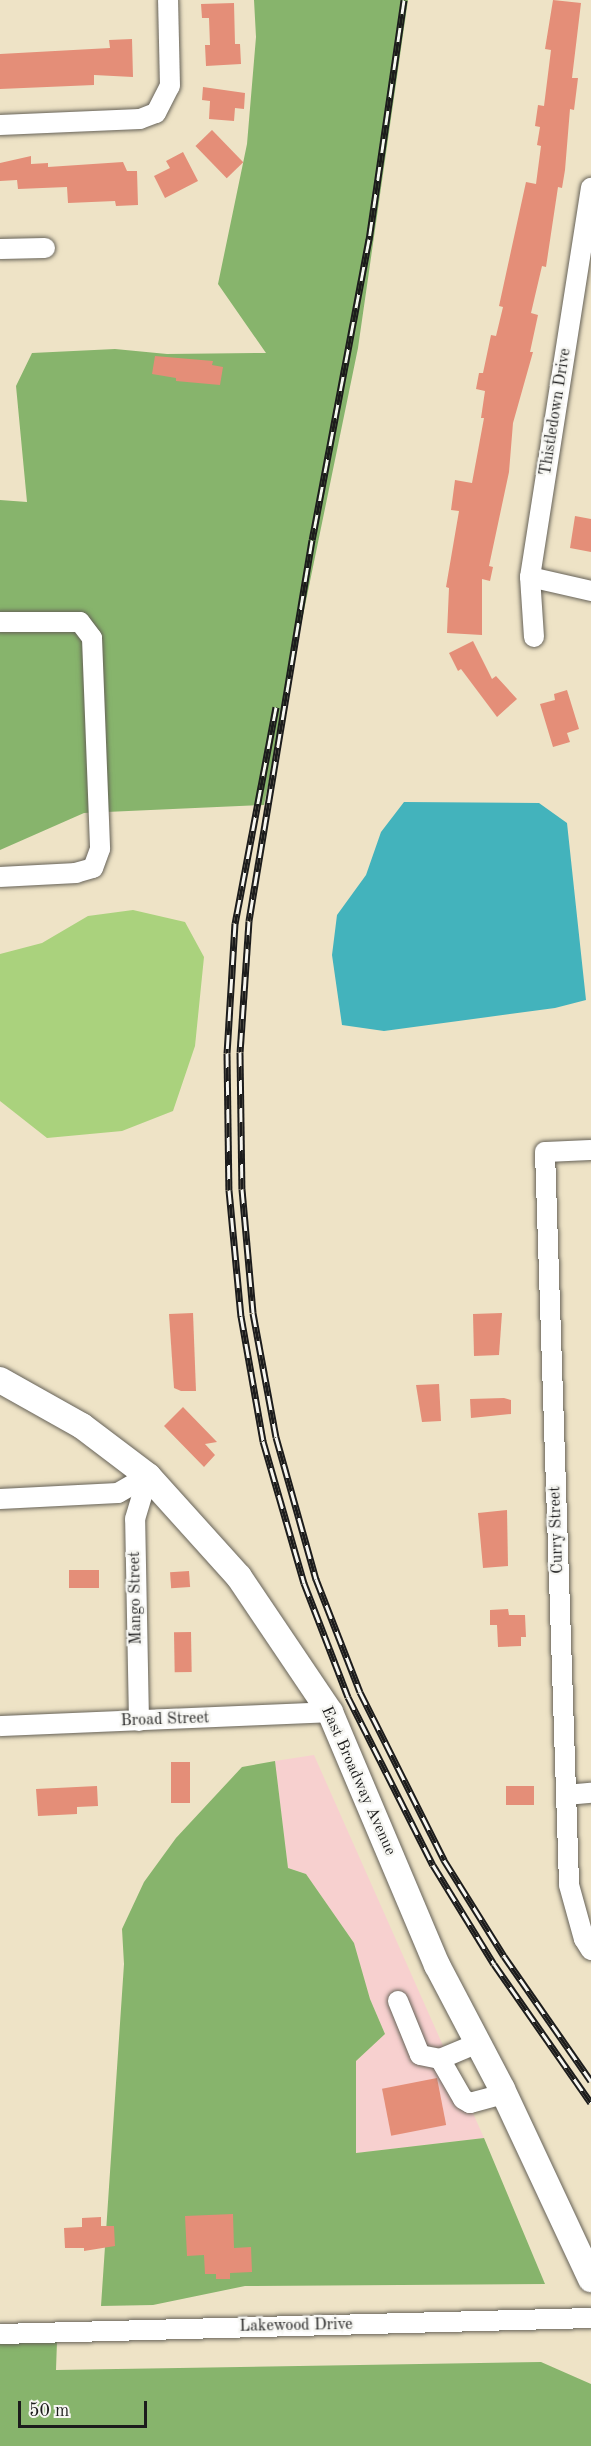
<!DOCTYPE html>
<html>
<head>
<meta charset="utf-8">
<style>
  body { margin:0 }
  #map { position:relative; width:591px; height:2446px; overflow:hidden; background:#eee3c6; font-family:"Old Standard TT",serif }
  div>[style] { position:absolute }
  [style*='--x'] { left:calc(var(--x)*1px); top:calc(var(--y)*1px); width:calc(var(--w)*1px); rotate:calc(var(--a)*1deg) }
  .built>* { inset:0; background:#f7d0cf }
  .green>* { inset:0; background:#aad27d }
  .forest>* { inset:0; background:#87b46c }
  .water>* { inset:0; background:#43b3bc }
  .building>* { inset:0; background:#e48e78; transform-origin:0 0 }
  .roads { filter:drop-shadow(0 0 2px #666258) drop-shadow(0 0 2px #666258) }
  .minor>* { height:20px; margin:-10px; padding:0 10px; transform-origin:10px; border-radius:10px; background:#fff }
  .major>* { height:26px; margin:-13px; padding:0 13px; transform-origin:13px; border-radius:13px; background:#fff }
  .rail>* { height:7px; margin-top:-3.5px; transform-origin:0; background:repeating-linear-gradient(90deg,#f6f6f2 0 14px,#1c1c1c 0 28px); box-sizing:border-box; border-block:2px solid #1c1c1c }
  span { translate:-50% -50%; white-space:nowrap; text-align:center; line-height:1.15; -webkit-text-stroke:4.5px #f6f6f2; paint-order:stroke }
  .street-label { font-size:16px; color:#1c1c1c }
  .scale { position:absolute; left:18px; top:2401px; width:129px; height:27px; box-sizing:border-box; border:3px solid #1c1c1c; border-top:0; padding-left:8px; font-size:18px; line-height:21px; white-space:nowrap; color:#1c1c1c; -webkit-text-stroke:4px #f6f6f2; paint-order:stroke }
</style>
</head>
<body>
<div id="map">
  <div class="built">
    <i style="clip-path:polygon(314px 1755px,484px 2138px,356px 2153px,356px 2061px,385px 2034px,370px 1999px,354px 1943px,306px 1874px,288px 1868px,275px 1761px)"></i>
  </div>
  <div class="green">
    <i style="clip-path:polygon(133px 910px,185px 922px,204px 957px,195px 1046px,173px 1111px,122px 1131px,47px 1138px,0 1101px,0 954px,42px 943px,88px 916px)"></i>
  </div>
  <div class="forest">
    <i style="clip-path:polygon(254px 0,408px 0,358px 348px,264px 805px,84px 813px,0 850px,0 500px,27px 502px,16px 386px,32px 353px,115px 349px,167px 354px,266px 353px,218px 284px,247px 144px,256px 37px)"></i>
    <i style="clip-path:polygon(275px 1761px,288px 1868px,306px 1874px,354px 1943px,370px 1999px,385px 2034px,356px 2061px,356px 2153px,484px 2138px,545px 2284px,245px 2286px,153px 2305px,101px 2306px,124px 1964px,122px 1929px,144px 1882px,176px 1838px,242px 1767px)"></i>
    <i style="clip-path:polygon(57px 2341px,56px 2370px,541px 2362px,591px 2384px,591px 2446px,0 2446px,0 2343px)"></i>
  </div>
  <div class="water">
    <i style="clip-path:polygon(404px 802px,539px 803px,567px 823px,586px 1000px,555px 1008px,384px 1031px,342px 1025px,332px 955px,337px 915px,366px 875px,381px 832px)"></i>
  </div>
  <div class="building">
    <i style="clip-path:polygon(553px 0,581px 3px,572px 78px,578px 78px,574px 110px,570px 109px,565px 170px,562px 188px,558px 187px,546px 267px,542px 266px,531px 313px,538px 315px,530px 352px,533px 352px,513px 423px,509px 472px,489px 566px,493px 567px,490px 581px,482px 579px,482px 635px,447px 633px,449px 588px,446px 587px,459px 511px,451px 510px,455px 480px,472px 483px,484px 418px,481px 418px,485px 391px,476px 389px,479px 373px,483px 373px,491px 335px,496px 336px,503px 307px,499px 306px,526px 182px,536px 184px,541px 146px,537px 145px,540px 127px,535px 126px,538px 105px,544px 106px,551px 50px,545px 49px)"></i>
    <i style="clip-path:polygon(234px 3px,235px 44px,240px 44px,241px 64px,206px 66px,205px 45px,210px 45px,209px 18px,202px 18px,201px 4px)"></i>
    <i style="clip-path:polygon(132px 39px,133px 77px,94px 75px,94px 85px,0 89px,0 54px,110px 48px,109px 40px)"></i>
    <i style="clip-path:polygon(203px 87px,245px 93px,244px 109px,235px 108px,234px 121px,209px 119px,210px 101px,202px 100px)"></i>
    <i style="left:212px;top:130px;width:45px;height:23px;rotate:46deg"></i>
    <i style="clip-path:polygon(183px 152px,198px 181px,165px 198px,154px 176px,170px 168px,166px 161px)"></i>
    <i style="clip-path:polygon(31px 156px,31px 164px,48px 163px,48px 167px,123px 162px,127px 171px,137px 171px,138px 205px,116px 206px,115px 201px,68px 203px,67px 187px,18px 189px,17px 180px,0 181px,0 163px)"></i>
    <i style="clip-path:polygon(155px 356px,213px 361px,212px 365px,223px 367px,220px 385px,176px 381px,176px 378px,152px 374px)"></i>
    <i style="clip-path:polygon(575px 516px,591px 519px,591px 552px,570px 548px)"></i>
    <i style="clip-path:polygon(473px 641px,492px 679px,496px 676px,517px 699px,497px 717px,461px 669px,458px 671px,449px 653px)"></i>
    <i style="clip-path:polygon(567px 690px,579px 729px,567px 733px,570px 742px,553px 747px,540px 704px,555px 700px,554px 694px)"></i>
    <i style="clip-path:polygon(193px 1313px,196px 1391px,181px 1391px,174px 1388px,169px 1314px)"></i>
    <i style="clip-path:polygon(502px 1313px,499px 1355px,474px 1356px,473px 1314px)"></i>
    <i style="clip-path:polygon(439px 1384px,441px 1421px,422px 1422px,416px 1385px)"></i>
    <i style="clip-path:polygon(504px 1398px,511px 1400px,511px 1414px,471px 1418px,470px 1399px)"></i>
    <i style="clip-path:polygon(183px 1407px,217px 1442px,205px 1444px,215px 1455px,204px 1467px,164px 1426px)"></i>
    <i style="clip-path:polygon(507px 1510px,508px 1566px,483px 1568px,478px 1513px)"></i>
    <i style="left:99px;top:1570px;width:18px;height:30px;rotate:90deg"></i>
    <i style="left:189px;top:1571px;width:16px;height:19px;rotate:86deg"></i>
    <i style="clip-path:polygon(508px 1609px,509px 1615px,525px 1615px,526px 1637px,521px 1637px,521px 1646px,498px 1647px,497px 1625px,490px 1625px,490px 1610px)"></i>
    <i style="left:191px;top:1632px;width:40px;height:17px;rotate:89deg"></i>
    <i style="left:171px;top:1762px;width:19px;height:41px"></i>
    <i style="clip-path:polygon(97px 1786px,98px 1806px,77px 1807px,77px 1814px,38px 1816px,36px 1789px)"></i>
    <i style="left:534px;top:1786px;width:19px;height:28px;rotate:90deg"></i>
    <i style="left:437px;top:2078px;width:48px;height:56px;rotate:79deg"></i>
    <i style="clip-path:polygon(233px 2214px,234px 2248px,251px 2247px,252px 2272px,230px 2273px,230px 2279px,216px 2279px,216px 2274px,205px 2274px,204px 2255px,187px 2256px,185px 2216px)"></i>
    <i style="clip-path:polygon(101px 2217px,101px 2226px,114px 2226px,115px 2246px,84px 2251px,84px 2248px,65px 2248px,64px 2228px,82px 2227px,82px 2218px)"></i>
  </div>
  <div class="roads">
    <div class="minor">
      <i style="--x:0;--y:125;--w:140;--a:-2.5"></i>
      <i style="--x:140;--y:119;--w:17;--a:-21"></i>
      <i style="--x:156;--y:113;--w:30;--a:-63"></i>
      <i style="--x:170;--y:86;--w:86;--a:-91.3"></i>
      <i style="--x:0;--y:249;--w:45;--a:-1.3"></i>
      <i style="--x:530;--y:577;--w:63;--a:12.9"></i>
      <i style="--x:0;--y:622;--w:80;--a:0"></i>
      <i style="--x:80;--y:622;--w:20;--a:53"></i>
      <i style="--x:92;--y:638;--w:211;--a:87.8"></i>
      <i style="--x:100;--y:849;--w:20;--a:110"></i>
      <i style="--x:93;--y:868;--w:18;--a:164"></i>
      <i style="--x:76;--y:873;--w:76;--a:177"></i>
      <i style="--x:534;--y:637;--w:60;--a:-93.8"></i>
      <i style="--x:530;--y:577;--w:394;--a:-81.1"></i>
      <i style="--x:591;--y:1150;--w:46;--a:177.5"></i>
      <i style="--x:545;--y:1152;--w:733;--a:88.12"></i>
      <i style="--x:569;--y:1885;--w:56;--a:74.5"></i>
      <i style="--x:584;--y:1939;--w:13;--a:58"></i>
      <i style="--x:0;--y:1499;--w:118;--a:-2.9"></i>
      <i style="--x:118;--y:1493;--w:34;--a:-30"></i>
      <i style="--x:139;--y:1721;--w:202;--a:-91.1"></i>
      <i style="--x:135;--y:1519;--w:45;--a:-73.2"></i>
      <i style="--x:0;--y:1726;--w:330;--a:-2.4"></i>
      <i style="--x:566;--y:1795;--w:25;--a:-5"></i>
      <i style="--x:398;--y:2001;--w:58;--a:67.8"></i>
      <i style="--x:420;--y:2055;--w:20;--a:11"></i>
      <i style="--x:440;--y:2059;--w:41;--a:-22.8"></i>
      <i style="--x:440;--y:2059;--w:46;--a:60.1"></i>
      <i style="--x:463;--y:2099;--w:8;--a:30"></i>
      <i style="--x:470;--y:2103;--w:35;--a:-15"></i>
      <i style="--x:0;--y:2334;--w:591;--a:-1.55"></i>
    </div>
    <div class="major">
      <i style="--x:0;--y:1380;--w:94;--a:29.3"></i>
      <i style="--x:82;--y:1426;--w:83;--a:37.1"></i>
      <i style="--x:148;--y:1476;--w:136;--a:48"></i>
      <i style="--x:239;--y:1577;--w:163;--a:56"></i>
      <i style="--x:330;--y:1712;--w:275;--a:67.1"></i>
      <i style="--x:437;--y:1965;--w:140;--a:62.3"></i>
      <i style="--x:502;--y:2089;--w:210;--a:64.9"></i>
    </div>
  </div>
  <div class="rail">
    <i style="--x:404;--y:0;--w:242;--a:98.3"></i>
    <i style="--x:369;--y:239;--w:306;--a:100.7"></i>
    <i style="--x:312;--y:540;--w:386;--a:99.4"></i>
    <i style="--x:249;--y:921;--w:131;--a:93.9"></i>
    <i style="--x:240;--y:1052;--w:137;--a:89.2"></i>
    <i style="--x:242;--y:1189;--w:124;--a:84.9"></i>
    <i style="--x:253;--y:1313;--w:126;--a:79.5"></i>
    <i style="--x:276;--y:1437;--w:148;--a:74.3"></i>
    <i style="--x:316;--y:1579;--w:121;--a:68.7"></i>
    <i style="--x:360;--y:1692;--w:188;--a:63.4"></i>
    <i style="--x:444;--y:1860;--w:113;--a:58"></i>
    <i style="--x:504;--y:1956;--w:152;--a:55.2"></i>
    <i style="--x:276;--y:707;--w:220;--a:100.7"></i>
    <i style="--x:235;--y:923;--w:130;--a:93.5"></i>
    <i style="--x:227;--y:1053;--w:137;--a:89.2"></i>
    <i style="--x:229;--y:1190;--w:127;--a:84.6"></i>
    <i style="--x:241;--y:1316;--w:127;--a:80"></i>
    <i style="--x:263;--y:1441;--w:148;--a:73.9"></i>
    <i style="--x:304;--y:1583;--w:122;--a:68.9"></i>
    <i style="--x:348;--y:1697;--w:188;--a:63.2"></i>
    <i style="--x:433;--y:1865;--w:116;--a:58.4"></i>
    <i style="--x:494;--y:1964;--w:169;--a:55.1"></i>
  </div>
  <div class="street-label">
    <span style="left:556px;top:412px;rotate:-81deg">Thistledown Drive</span>
    <span style="left:557px;top:1530px;rotate:-92deg">Curry Street</span>
    <span style="left:136px;top:1598px;rotate:-91deg">Mango Street</span>
    <span style="left:165px;top:1720px;rotate:-2deg">Broad Street</span>
    <span style="left:358px;top:1781px;rotate:66deg">East Broadway Avenue</span>
    <span style="left:296px;top:2326px;rotate:-1deg">Lakewood Drive</span>
  </div>
  <div class="scale">50 m</div>
</div>
</body>
</html>
